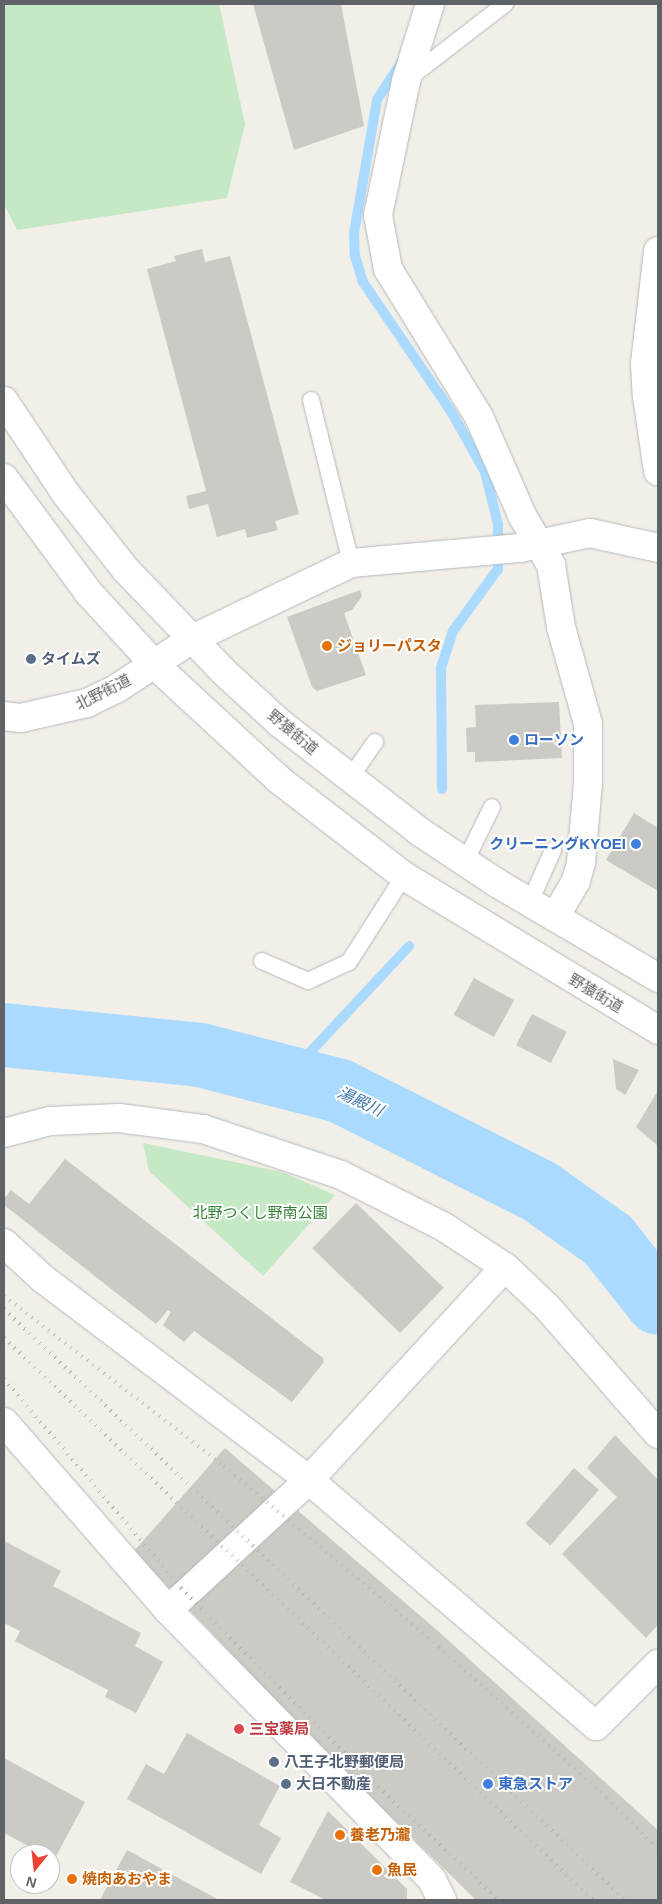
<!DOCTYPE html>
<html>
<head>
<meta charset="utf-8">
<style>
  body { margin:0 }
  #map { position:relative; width:662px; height:1904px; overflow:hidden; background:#f1efe8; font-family:Helvetica,"Noto Sans JP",sans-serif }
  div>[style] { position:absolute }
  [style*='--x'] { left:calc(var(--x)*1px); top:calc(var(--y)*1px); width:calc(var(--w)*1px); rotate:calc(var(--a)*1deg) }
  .green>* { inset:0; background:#c5e8c5 }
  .stream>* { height:10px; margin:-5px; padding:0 5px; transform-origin:5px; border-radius:5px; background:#aadaff }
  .river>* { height:64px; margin:-32px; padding:0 32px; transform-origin:32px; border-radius:32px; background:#aadaff }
  .building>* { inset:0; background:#cccac5; transform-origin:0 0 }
  .roads { filter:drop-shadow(0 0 1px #b5b8bc) drop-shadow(0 0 1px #b5b8bc) }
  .service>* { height:16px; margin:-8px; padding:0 8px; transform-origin:8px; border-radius:8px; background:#fff }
  .minor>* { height:28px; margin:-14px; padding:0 14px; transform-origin:14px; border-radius:14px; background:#fff }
  .tertiary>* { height:28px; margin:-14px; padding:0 14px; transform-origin:14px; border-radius:14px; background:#fff }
  .secondary>* { height:28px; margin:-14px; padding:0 14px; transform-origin:14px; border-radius:14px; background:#fff }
  .rail>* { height:4px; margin-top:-2px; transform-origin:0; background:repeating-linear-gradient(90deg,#b6b7b8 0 1px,transparent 0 7px) }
  .dots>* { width:14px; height:14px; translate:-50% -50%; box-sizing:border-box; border:2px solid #fff; border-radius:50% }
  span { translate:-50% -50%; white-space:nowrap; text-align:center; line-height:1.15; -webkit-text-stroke:4px #fff; paint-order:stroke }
  .food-label { font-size:15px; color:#c56008; font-weight:700 }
  .left { translate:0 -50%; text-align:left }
  .service-label { font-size:15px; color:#4e5e75; font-weight:700 }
  .street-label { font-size:15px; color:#5f6368 }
  .shop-label { font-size:15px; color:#366cbe; font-weight:700 }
  .right { translate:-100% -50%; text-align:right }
  .park-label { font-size:15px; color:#348238 }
  .health-label { font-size:15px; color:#be3a42; font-weight:700 }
  .water-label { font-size:16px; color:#4174aa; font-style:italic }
  .frame { position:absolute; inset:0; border:5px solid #5f6368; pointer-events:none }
  .north { position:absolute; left:10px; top:1844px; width:50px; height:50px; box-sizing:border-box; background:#fff; border:1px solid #bfc1c3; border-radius:50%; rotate:196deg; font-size:14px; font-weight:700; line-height:20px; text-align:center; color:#5f6368 }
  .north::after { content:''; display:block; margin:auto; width:18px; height:22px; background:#ea4335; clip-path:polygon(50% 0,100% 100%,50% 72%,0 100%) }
</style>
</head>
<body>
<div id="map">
  <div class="green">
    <i style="clip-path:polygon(4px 4px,219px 4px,245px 124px,227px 198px,17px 230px,4px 204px)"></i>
    <i style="clip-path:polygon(143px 1143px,282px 1172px,335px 1195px,263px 1276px,149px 1171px)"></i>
  </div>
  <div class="stream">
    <i style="--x:402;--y:61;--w:46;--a:122.7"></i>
    <i style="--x:377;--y:100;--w:135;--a:99.8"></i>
    <i style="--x:354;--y:233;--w:23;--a:88"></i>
    <i style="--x:355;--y:256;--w:27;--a:73"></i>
    <i style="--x:363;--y:282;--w:158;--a:55.8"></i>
    <i style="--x:452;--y:413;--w:68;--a:60.8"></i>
    <i style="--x:485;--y:472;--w:54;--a:76"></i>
    <i style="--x:498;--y:524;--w:45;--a:90"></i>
    <i style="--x:498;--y:569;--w:77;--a:126"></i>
    <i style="--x:453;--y:631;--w:39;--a:108"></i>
    <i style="--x:441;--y:668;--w:121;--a:89.5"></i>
    <i style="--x:287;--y:1077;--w:179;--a:-47"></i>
  </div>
  <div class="river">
    <i style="--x:4;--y:1035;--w:197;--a:5.8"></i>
    <i style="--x:200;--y:1055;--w:145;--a:14.4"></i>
    <i style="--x:340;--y:1091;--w:223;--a:26.7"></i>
    <i style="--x:539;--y:1191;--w:85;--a:35.4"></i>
    <i style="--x:608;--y:1240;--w:80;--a:51.6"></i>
  </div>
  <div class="building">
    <i style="clip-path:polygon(253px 4px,341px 4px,364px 126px,294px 150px)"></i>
    <i style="clip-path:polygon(202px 249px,205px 262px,230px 256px,299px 514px,275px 521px,278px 530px,247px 538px,245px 529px,217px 537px,208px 504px,189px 509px,186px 496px,206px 491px,147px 269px,176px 261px,174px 256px)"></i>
    <i style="clip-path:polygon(360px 590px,362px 596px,352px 610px,344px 613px,366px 675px,317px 691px,312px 687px,287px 617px)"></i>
    <i style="clip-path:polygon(559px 702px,562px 758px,475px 762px,475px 752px,467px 752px,466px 728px,476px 727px,475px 705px)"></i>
    <i style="clip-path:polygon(634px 813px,658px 828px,658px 891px,606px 860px)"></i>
    <i style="left:474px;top:978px;width:46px;height:42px;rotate:29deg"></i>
    <i style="left:532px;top:1014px;width:39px;height:35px;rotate:27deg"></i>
    <i style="clip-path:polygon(613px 1059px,639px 1070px,625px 1095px,616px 1089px)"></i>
    <i style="clip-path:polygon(657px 1092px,658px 1093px,658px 1146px,636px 1127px)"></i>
    <i style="clip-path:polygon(65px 1159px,323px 1358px,324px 1362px,292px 1402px,194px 1331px,184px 1342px,163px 1325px,171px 1312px,168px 1310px,156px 1324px,4px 1205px,4px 1199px,11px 1190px,29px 1204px)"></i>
    <i style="left:356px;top:1203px;width:122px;height:63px;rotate:44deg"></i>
    <i style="clip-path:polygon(615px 1435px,658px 1480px,658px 1625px,646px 1638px,562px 1554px,617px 1497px,587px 1468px)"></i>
    <i style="clip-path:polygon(225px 1448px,439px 1632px,658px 1830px,658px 1900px,476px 1900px,321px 1748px,134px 1551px)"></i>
    <i style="left:574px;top:1468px;width:33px;height:74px;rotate:41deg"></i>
    <i style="clip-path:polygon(4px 1541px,61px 1571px,53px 1586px,141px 1633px,135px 1646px,163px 1662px,136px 1713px,105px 1697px,108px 1690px,15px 1641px,20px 1631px,4px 1623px)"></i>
    <i style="clip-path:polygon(187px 1733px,280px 1786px,259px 1825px,281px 1838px,261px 1874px,127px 1799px,146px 1764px,164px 1774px)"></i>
    <i style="clip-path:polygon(4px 1758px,85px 1802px,54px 1860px,50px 1854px,43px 1854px,4px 1833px)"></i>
    <i style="clip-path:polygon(328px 1811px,407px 1889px,407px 1900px,326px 1900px,290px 1882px)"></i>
    <i style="clip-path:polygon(127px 1850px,219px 1900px,100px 1900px)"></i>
  </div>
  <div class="roads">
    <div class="service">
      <i style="--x:408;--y:79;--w:123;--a:-37.7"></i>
      <i style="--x:311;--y:400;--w:168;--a:76.2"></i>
      <i style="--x:350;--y:778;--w:44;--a:-55.2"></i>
      <i style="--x:465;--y:862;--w:61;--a:-63.9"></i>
      <i style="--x:530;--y:902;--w:57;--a:-66.1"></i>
      <i style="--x:262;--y:961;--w:50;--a:23.5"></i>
      <i style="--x:308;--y:981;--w:45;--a:-24.9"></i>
      <i style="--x:349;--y:962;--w:102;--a:-57.4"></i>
    </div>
    <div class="minor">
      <i style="--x:430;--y:4;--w:81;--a:107.3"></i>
      <i style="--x:406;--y:81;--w:137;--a:101.8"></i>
      <i style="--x:378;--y:215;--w:55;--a:79.5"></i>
      <i style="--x:388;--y:269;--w:174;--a:58.4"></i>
      <i style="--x:479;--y:417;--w:109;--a:66.3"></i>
      <i style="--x:523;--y:517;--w:56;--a:59.7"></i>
      <i style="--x:551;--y:565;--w:63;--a:80.8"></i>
      <i style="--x:561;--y:627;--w:101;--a:74.4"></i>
      <i style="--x:588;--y:724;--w:59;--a:90"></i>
      <i style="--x:588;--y:783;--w:80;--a:95"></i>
      <i style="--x:581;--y:863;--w:19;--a:106"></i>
      <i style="--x:576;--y:881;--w:42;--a:120.3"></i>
      <i style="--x:192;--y:639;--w:176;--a:-25.5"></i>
      <i style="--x:351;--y:563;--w:170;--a:-5.1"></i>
      <i style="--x:520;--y:548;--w:72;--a:-12.1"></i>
      <i style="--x:590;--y:533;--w:70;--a:12.4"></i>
      <i style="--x:4;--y:1133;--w:48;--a:-14.6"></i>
      <i style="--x:50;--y:1121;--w:69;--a:-2.5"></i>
      <i style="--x:119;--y:1118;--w:85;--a:7.5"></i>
      <i style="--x:203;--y:1129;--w:145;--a:18.4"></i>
      <i style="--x:341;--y:1175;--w:115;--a:26.8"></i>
      <i style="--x:444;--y:1227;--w:73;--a:33.3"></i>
      <i style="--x:505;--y:1267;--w:59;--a:43.6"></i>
      <i style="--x:548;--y:1308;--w:167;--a:48.9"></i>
      <i style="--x:4;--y:1243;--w:52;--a:42.6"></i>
      <i style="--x:42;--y:1278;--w:335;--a:37.1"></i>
      <i style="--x:309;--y:1480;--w:378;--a:40.6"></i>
      <i style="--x:596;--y:1726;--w:88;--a:-45"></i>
      <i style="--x:4;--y:1422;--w:249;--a:48.9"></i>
      <i style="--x:168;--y:1610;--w:378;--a:45.6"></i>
      <i style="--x:432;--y:1880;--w:22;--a:63"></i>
      <i style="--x:168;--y:1610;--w:192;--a:-42.7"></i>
      <i style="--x:309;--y:1480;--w:289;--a:-47.4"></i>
    </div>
    <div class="tertiary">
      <i style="--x:658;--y:251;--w:113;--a:96.6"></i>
      <i style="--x:645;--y:363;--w:33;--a:87"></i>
      <i style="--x:647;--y:396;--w:76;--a:81.7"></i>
    </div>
    <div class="secondary">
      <i style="--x:4;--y:401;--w:112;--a:56.3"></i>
      <i style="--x:66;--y:494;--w:97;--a:51.7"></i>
      <i style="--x:126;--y:570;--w:141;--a:46.1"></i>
      <i style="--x:224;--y:672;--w:77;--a:42.4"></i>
      <i style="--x:281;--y:724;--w:176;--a:37.8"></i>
      <i style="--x:420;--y:832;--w:92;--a:33.5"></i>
      <i style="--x:497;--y:883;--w:187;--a:30.5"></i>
      <i style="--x:4;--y:478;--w:142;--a:53.6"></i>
      <i style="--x:88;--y:592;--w:98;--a:47.5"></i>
      <i style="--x:154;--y:664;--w:169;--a:42.8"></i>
      <i style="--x:278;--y:779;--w:159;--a:37.6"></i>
      <i style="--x:404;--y:876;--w:297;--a:31.2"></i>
      <i style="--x:4;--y:716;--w:17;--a:7"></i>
      <i style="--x:21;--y:718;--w:68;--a:-12.8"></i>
      <i style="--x:87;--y:703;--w:32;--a:-26"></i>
      <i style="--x:116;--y:689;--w:91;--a:-33.3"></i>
    </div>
  </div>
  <div class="rail">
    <i style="--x:4;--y:1296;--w:278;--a:37.7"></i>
    <i style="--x:224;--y:1466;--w:281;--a:40.1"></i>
    <i style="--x:439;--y:1647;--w:226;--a:41.9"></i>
    <i style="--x:607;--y:1798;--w:72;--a:45"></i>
    <i style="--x:4;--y:1309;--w:857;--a:43.58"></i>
    <i style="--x:4;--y:1338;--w:814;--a:43.66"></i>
    <i style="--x:4;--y:1379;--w:274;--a:49.7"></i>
    <i style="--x:181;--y:1588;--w:280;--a:45.3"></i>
    <i style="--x:378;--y:1787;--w:166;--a:43"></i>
  </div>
  <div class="dots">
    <i style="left:327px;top:646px;background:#e8710a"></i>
    <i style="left:31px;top:659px;background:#5c6f8a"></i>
    <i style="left:514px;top:740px;background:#3f7fe0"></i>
    <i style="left:636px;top:844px;background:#3f7fe0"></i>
    <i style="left:239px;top:1729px;background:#e0444e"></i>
    <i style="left:274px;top:1762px;background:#5c6f8a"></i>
    <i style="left:286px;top:1784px;background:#5c6f8a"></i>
    <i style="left:488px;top:1784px;background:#3f7fe0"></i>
    <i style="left:340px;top:1835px;background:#e8710a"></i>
    <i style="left:377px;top:1870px;background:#e8710a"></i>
    <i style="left:72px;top:1879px;background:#e8710a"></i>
  </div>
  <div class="food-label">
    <span class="left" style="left:337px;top:646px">ジョリーパスタ</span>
    <span class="left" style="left:350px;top:1835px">養老乃瀧</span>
    <span class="left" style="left:387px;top:1870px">魚民</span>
    <span class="left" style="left:82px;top:1879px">焼肉あおやま</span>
  </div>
  <div class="service-label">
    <span class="left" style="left:41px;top:659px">タイムズ</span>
    <span class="left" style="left:284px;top:1762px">八王子北野郵便局</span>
    <span class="left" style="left:296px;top:1784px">大日不動産</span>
  </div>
  <div class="street-label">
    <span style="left:103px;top:692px;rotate:-27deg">北野街道</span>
    <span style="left:293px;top:732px;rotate:40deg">野猿街道</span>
    <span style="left:596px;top:993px;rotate:31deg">野猿街道</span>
  </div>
  <div class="shop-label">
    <span class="left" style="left:524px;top:740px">ローソン</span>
    <span class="right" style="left:626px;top:844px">クリーニングKYOEI</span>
    <span class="left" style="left:498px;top:1784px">東急ストア</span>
  </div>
  <div class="park-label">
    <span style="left:260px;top:1213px">北野つくし野南公園</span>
  </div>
  <div class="health-label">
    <span class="left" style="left:249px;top:1729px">三宝薬局</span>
  </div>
  <div class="water-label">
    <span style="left:360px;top:1102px;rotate:25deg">湯殿川</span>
  </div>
  <div class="frame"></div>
  <div class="north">N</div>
</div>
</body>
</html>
